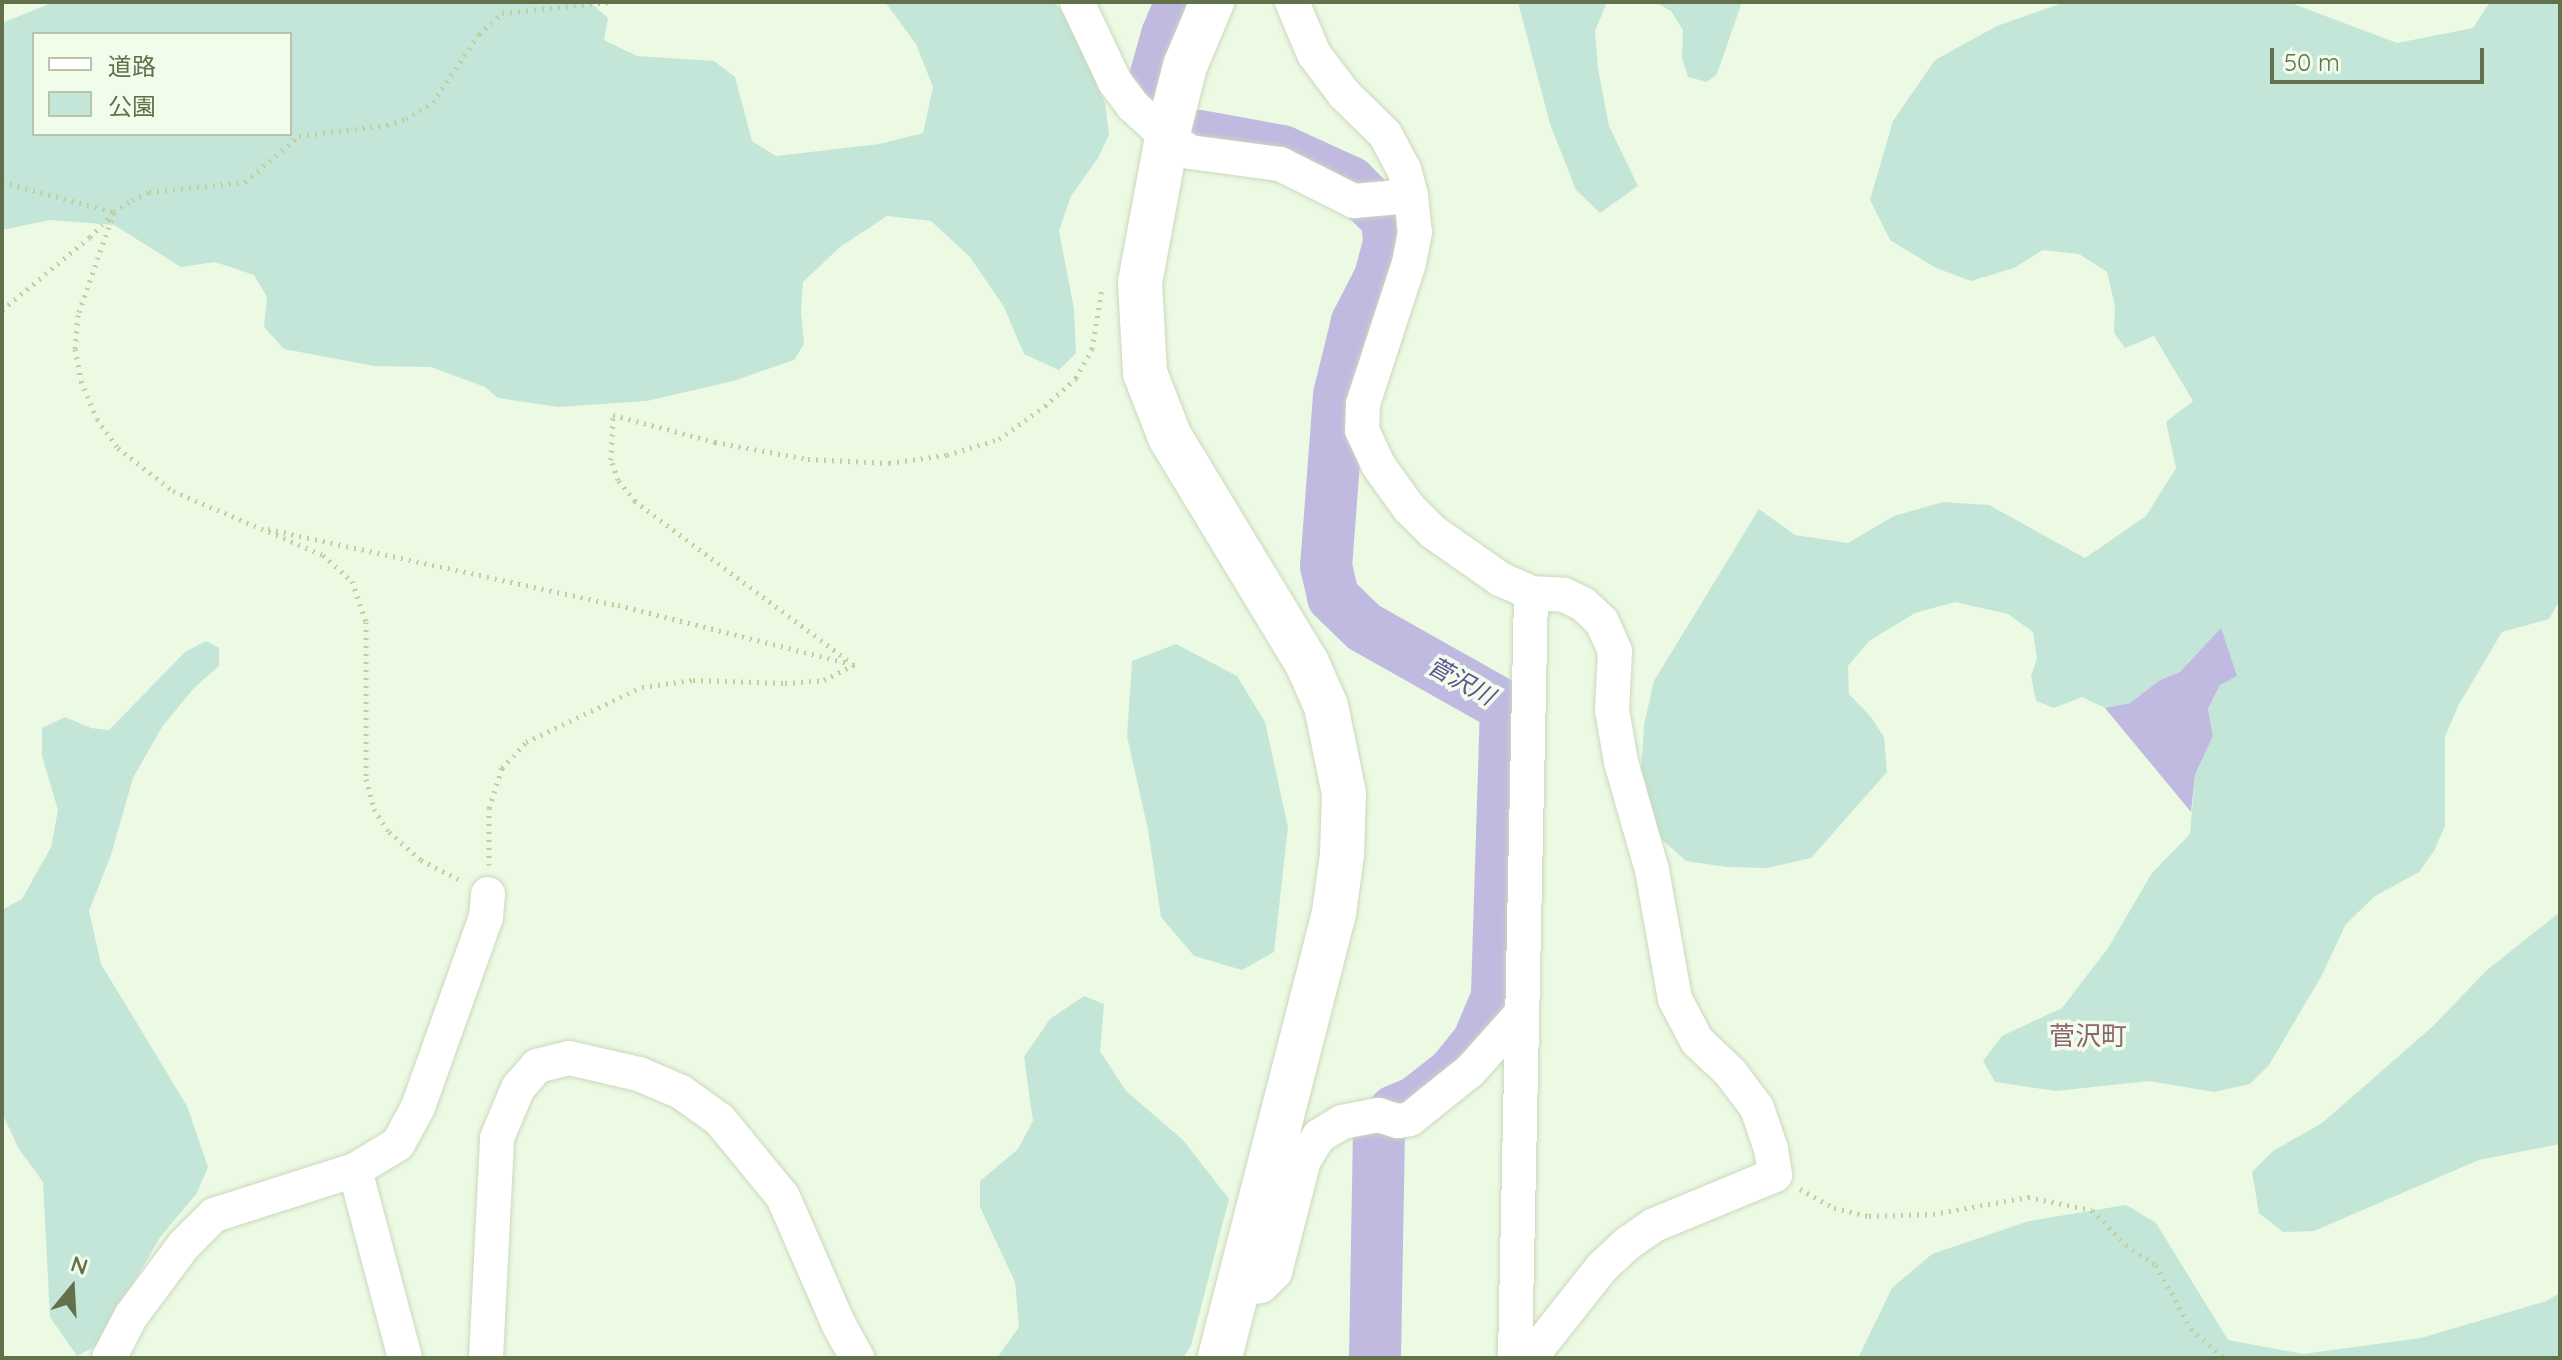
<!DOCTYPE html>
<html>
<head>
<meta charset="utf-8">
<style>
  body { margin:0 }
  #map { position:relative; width:2562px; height:1360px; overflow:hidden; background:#ecfae4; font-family:Quicksand,"Noto Sans JP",sans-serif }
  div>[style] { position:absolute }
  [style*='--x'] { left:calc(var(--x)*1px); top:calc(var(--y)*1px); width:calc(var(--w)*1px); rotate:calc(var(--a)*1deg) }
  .green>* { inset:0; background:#c4e6d8 }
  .water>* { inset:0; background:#c0bae1 }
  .river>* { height:52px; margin:-26px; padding:0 26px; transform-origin:26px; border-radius:26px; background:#c0bae1 }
  .path>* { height:5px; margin-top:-2.5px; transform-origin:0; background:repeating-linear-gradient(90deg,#bfd1a1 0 2px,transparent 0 8px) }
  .roads { filter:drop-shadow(0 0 2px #cbd8bb) drop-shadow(0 0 2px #cbd8bb) }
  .street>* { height:34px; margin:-17px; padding:0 17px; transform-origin:17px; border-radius:17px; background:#fff }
  .secondary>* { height:44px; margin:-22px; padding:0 22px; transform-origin:22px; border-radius:22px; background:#fff }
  span { translate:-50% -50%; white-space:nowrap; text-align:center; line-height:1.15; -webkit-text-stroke:7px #f1fdea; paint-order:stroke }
  .water-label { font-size:24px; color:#5d5295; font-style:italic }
  .quarter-label { font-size:26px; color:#8c6471 }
  .frame { position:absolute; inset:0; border:4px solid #63704c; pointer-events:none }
  .legend { position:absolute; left:32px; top:32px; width:260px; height:104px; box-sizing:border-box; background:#f1fdea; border:2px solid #b8c5ab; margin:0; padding:10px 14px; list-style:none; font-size:24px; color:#63704c }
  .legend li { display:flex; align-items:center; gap:16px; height:40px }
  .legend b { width:40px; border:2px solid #b8c5ab }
  .north { position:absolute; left:32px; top:1248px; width:80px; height:80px; -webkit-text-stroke:6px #f1fdea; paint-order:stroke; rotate:18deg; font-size:22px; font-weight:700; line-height:32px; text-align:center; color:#63704c }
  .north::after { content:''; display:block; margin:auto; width:28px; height:36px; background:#63704c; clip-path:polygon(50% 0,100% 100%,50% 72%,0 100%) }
  .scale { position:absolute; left:2270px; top:48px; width:214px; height:36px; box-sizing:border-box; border:4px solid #63704c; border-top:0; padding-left:10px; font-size:24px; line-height:28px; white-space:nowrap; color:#63704c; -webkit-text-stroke:6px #f1fdea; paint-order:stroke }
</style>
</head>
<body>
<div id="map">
  <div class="green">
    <i style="clip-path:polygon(evenodd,54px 2px,590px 2px,608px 18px,604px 40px,637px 56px,714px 61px,735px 77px,752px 141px,776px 156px,879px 144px,923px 133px,933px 87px,916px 44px,885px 2px,1054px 2px,1067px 17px,1105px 103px,1109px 135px,1098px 158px,1071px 196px,1059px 231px,1074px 309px,1076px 353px,1059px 370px,1024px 354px,1004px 307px,970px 257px,931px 221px,887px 216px,840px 247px,803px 282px,801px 311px,804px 344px,794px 360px,733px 381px,647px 401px,558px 407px,498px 398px,485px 387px,431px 367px,374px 366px,284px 349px,264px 327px,267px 297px,254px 275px,215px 262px,181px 267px,114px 225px,50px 220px,2px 230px,2px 23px,54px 2px,34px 34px,290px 34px,290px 134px,34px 134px,34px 34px)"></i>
    <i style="clip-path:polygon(1518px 2px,1607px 2px,1595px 31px,1598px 69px,1609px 126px,1638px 186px,1600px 213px,1576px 190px,1550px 124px)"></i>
    <i style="clip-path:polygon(1655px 2px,1742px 2px,1717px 74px,1707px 82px,1688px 77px,1682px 58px,1683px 30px,1671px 11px)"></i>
    <i style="clip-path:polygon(2065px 2px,2291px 3px,2397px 43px,2473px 28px,2490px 2px,2560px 2px,2560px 600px,2549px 619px,2502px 632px,2458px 706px,2445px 737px,2445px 826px,2434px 851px,2419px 872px,2375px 896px,2346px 924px,2321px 977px,2269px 1065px,2250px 1084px,2214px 1092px,2149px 1081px,2056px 1091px,1995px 1082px,1983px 1061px,2002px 1036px,2062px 1008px,2108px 948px,2152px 873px,2190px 834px,2195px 775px,2213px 736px,2208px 709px,2220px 685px,2221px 629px,2180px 672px,2160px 680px,2130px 703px,2105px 708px,2082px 697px,2054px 708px,2036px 701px,2031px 676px,2037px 658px,2033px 632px,2008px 614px,1955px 602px,1915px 613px,1869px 641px,1848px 666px,1849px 694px,1871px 717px,1884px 737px,1887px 772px,1811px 858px,1767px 868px,1727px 867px,1686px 861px,1660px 838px,1641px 776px,1644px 725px,1654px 681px,1759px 509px,1795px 535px,1848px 543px,1894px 516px,1943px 502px,1989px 505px,2085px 558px,2146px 516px,2176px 468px,2166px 422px,2193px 401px,2154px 336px,2125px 348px,2114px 333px,2115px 306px,2107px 272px,2079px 254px,2043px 250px,2014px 268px,1971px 281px,1936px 268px,1890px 240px,1870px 200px,1893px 121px,1935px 60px,1997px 26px)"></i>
    <i style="clip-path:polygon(206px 641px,219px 648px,219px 666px,194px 688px,162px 727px,133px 778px,111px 855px,89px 911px,101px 964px,187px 1106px,208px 1167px,197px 1193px,161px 1236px,96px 1346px,77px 1356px,50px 1317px,43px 1182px,19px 1149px,2px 1113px,2px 910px,22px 899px,51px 847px,58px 810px,42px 756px,42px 728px,65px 717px,91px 728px,109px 730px,185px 652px)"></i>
    <i style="clip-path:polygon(1176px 644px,1237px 676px,1265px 722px,1288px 827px,1274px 952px,1242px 970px,1194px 956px,1161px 917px,1148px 830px,1127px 736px,1132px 661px)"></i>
    <i style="clip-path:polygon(2560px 912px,2560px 1144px,2479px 1160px,2314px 1231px,2283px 1232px,2259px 1213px,2252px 1172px,2273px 1151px,2322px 1123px,2432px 1027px,2487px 970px)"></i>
    <i style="clip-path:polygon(1084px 996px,1104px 1004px,1100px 1051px,1126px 1091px,1183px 1140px,1229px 1199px,1191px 1346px,1183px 1358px,997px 1358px,1019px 1327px,1015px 1282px,980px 1207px,980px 1181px,1018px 1149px,1033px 1121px,1024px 1057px,1050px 1019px)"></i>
    <i style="clip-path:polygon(2126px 1205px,2156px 1223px,2228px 1340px,2303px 1354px,2421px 1338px,2546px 1301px,2560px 1293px,2560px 1358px,1858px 1358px,1892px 1288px,1932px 1254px,2029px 1221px)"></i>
  </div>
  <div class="water">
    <i style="clip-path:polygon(2221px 628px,2237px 676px,2220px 685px,2208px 709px,2213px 736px,2195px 775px,2191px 812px,2105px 708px,2130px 703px,2160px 680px,2180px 672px)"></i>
  </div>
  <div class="river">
    <i style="--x:1151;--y:92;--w:59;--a:-74.3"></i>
    <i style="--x:1167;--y:35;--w:36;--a:-67"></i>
    <i style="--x:1200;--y:136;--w:83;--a:10.4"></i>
    <i style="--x:1282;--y:151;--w:75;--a:24.5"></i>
    <i style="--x:1350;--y:182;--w:52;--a:45"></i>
    <i style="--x:1387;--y:219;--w:24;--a:85"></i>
    <i style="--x:1389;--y:243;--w:35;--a:105"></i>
    <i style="--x:1380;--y:277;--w:51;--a:117.1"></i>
    <i style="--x:1357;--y:322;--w:75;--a:103.9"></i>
    <i style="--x:1339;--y:395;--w:171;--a:94.3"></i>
    <i style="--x:1326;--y:566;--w:32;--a:77"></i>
    <i style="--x:1333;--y:597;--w:43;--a:44.1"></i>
    <i style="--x:1364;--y:627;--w:163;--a:29.4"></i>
    <i style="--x:1506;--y:707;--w:290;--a:91.8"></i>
    <i style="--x:1497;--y:997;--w:49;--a:112.9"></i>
    <i style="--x:1478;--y:1042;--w:40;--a:129"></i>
    <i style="--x:1453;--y:1073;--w:47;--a:141.9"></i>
    <i style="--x:1416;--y:1102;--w:23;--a:157"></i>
    <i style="--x:1395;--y:1111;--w:24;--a:132"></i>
    <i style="--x:1379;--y:1129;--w:229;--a:91"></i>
  </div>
  <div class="path">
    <i style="--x:2;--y:182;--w:115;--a:15.1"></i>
    <i style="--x:114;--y:212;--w:109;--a:109.3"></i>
    <i style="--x:78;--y:315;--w:34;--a:95"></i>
    <i style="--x:75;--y:349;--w:33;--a:79"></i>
    <i style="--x:81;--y:381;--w:41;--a:67.2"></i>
    <i style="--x:97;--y:419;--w:36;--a:54"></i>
    <i style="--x:118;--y:448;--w:70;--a:38"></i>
    <i style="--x:173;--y:491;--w:163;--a:23.1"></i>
    <i style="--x:323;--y:555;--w:39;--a:42"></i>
    <i style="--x:352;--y:581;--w:43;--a:71.1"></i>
    <i style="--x:366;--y:622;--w:157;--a:90"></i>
    <i style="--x:366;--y:779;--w:31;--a:75"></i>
    <i style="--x:374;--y:809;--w:27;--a:57"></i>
    <i style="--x:389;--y:832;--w:43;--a:41.2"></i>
    <i style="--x:421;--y:860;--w:46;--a:27.1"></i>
    <i style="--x:2;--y:310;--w:114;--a:-39.7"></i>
    <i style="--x:90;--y:237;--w:35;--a:-46"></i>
    <i style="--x:114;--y:212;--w:22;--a:-34"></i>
    <i style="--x:132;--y:200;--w:19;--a:-25"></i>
    <i style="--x:149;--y:192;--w:97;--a:-5.9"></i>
    <i style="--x:245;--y:182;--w:71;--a:-40.4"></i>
    <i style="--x:299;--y:136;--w:89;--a:-7.1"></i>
    <i style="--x:387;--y:125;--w:20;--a:-18"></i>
    <i style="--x:406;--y:119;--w:32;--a:-32"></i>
    <i style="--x:433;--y:102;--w:82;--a:-55.9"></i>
    <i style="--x:479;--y:34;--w:31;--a:-42"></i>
    <i style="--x:502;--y:13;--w:108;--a:-5.9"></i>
    <i style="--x:268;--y:529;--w:358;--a:12.3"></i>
    <i style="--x:618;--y:605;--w:240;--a:14.2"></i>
    <i style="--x:489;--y:865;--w:57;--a:-90"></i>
    <i style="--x:489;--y:808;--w:42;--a:-72"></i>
    <i style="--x:502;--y:768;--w:35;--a:-47"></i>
    <i style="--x:526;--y:742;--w:128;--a:-25.4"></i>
    <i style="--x:642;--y:687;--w:51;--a:-7.8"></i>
    <i style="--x:693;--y:680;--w:92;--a:1.9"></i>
    <i style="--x:785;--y:683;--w:39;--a:-4"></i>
    <i style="--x:824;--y:680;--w:34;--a:-27"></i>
    <i style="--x:854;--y:665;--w:274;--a:-143.2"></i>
    <i style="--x:635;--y:501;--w:27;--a:-129"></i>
    <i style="--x:618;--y:480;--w:21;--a:-109"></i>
    <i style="--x:611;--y:460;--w:45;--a:-87.5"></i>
    <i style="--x:613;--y:415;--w:106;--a:14.8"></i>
    <i style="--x:715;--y:442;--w:95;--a:10.4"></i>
    <i style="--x:808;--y:459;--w:81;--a:2.8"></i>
    <i style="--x:889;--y:463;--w:59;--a:-7.9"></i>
    <i style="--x:947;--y:455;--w:54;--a:-17.1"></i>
    <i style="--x:999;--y:439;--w:57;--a:-35.7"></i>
    <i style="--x:1045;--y:406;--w:42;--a:-42.1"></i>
    <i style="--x:1076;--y:378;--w:33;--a:-61"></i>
    <i style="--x:1092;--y:349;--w:62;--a:-80.7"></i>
    <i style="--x:1800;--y:1189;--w:39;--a:29"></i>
    <i style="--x:1834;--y:1208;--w:36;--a:13"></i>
    <i style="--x:1869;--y:1216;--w:64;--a:-1.8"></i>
    <i style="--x:1933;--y:1214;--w:97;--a:-10.1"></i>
    <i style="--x:2028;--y:1197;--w:65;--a:11.5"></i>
    <i style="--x:2092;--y:1210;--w:49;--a:45.8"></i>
    <i style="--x:2126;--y:1245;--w:36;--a:34"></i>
    <i style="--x:2156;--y:1265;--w:73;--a:61.3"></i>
    <i style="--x:2191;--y:1329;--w:44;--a:41.3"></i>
  </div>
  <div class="roads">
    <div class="street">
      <i style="--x:1077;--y:2;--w:89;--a:64.6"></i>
      <i style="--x:1115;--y:82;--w:30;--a:53"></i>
      <i style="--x:1133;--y:106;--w:46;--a:42.4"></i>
      <i style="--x:1167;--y:137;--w:27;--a:33"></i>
      <i style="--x:1190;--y:152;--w:91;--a:7.6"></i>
      <i style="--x:1280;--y:164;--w:83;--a:26.6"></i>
      <i style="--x:1354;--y:201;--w:57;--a:-5"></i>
      <i style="--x:1292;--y:2;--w:56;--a:67.1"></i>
      <i style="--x:1314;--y:54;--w:50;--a:53.1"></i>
      <i style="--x:1344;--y:94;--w:57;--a:44.3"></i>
      <i style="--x:1385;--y:134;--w:40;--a:62"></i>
      <i style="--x:1404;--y:169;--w:28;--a:75"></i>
      <i style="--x:1411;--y:196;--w:36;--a:84"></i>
      <i style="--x:1415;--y:232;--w:32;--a:101"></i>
      <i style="--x:1409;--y:263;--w:148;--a:108.1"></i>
      <i style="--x:1363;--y:404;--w:26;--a:92"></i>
      <i style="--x:1362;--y:430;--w:38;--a:65"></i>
      <i style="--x:1378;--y:465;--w:53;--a:54.2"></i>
      <i style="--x:1409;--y:508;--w:34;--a:45"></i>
      <i style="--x:1433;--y:532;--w:82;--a:35"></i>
      <i style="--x:1500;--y:579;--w:34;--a:24"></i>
      <i style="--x:1531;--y:593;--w:33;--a:3"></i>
      <i style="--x:1564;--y:595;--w:21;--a:25"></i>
      <i style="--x:1583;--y:604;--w:26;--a:43"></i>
      <i style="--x:1602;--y:622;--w:32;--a:66"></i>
      <i style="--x:1615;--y:651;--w:59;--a:92.9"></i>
      <i style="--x:1612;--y:710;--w:53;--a:80.2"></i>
      <i style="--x:1621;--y:762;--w:112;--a:74"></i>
      <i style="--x:1652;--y:870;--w:131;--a:79.9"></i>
      <i style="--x:1675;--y:999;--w:47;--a:62.4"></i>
      <i style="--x:1697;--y:1041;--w:45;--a:43.2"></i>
      <i style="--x:1730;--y:1072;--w:45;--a:53.1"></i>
      <i style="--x:1757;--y:1108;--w:43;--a:71.1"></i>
      <i style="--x:1771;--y:1149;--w:26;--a:81"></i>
      <i style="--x:1775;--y:1175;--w:131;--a:157.5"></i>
      <i style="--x:1654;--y:1225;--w:32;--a:145"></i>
      <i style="--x:1628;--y:1243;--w:34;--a:137"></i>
      <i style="--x:1603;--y:1266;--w:105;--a:128.4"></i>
      <i style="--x:1538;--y:1348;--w:24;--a:156"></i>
      <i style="--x:355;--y:1170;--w:195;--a:75.1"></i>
      <i style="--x:1237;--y:1289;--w:24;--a:-7"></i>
      <i style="--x:1261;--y:1286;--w:20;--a:-45"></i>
      <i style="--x:1275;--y:1272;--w:116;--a:-75.5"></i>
      <i style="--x:1304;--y:1160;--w:28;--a:-58"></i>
      <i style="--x:1319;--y:1136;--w:27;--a:-31"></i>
      <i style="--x:1342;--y:1122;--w:37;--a:-11"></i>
      <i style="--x:1378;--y:1115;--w:21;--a:17"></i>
      <i style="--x:1398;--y:1121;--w:12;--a:-9"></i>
      <i style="--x:1410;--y:1119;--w:77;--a:-38.7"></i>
      <i style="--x:1470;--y:1071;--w:75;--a:-48.2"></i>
      <i style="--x:109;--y:1358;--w:47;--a:-62.4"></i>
      <i style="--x:131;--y:1316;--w:89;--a:-53.3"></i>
      <i style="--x:184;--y:1245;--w:42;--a:-45"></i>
      <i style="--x:214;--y:1215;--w:148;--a:-17.7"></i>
      <i style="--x:355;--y:1170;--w:50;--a:-31.2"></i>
      <i style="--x:398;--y:1144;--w:42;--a:-61.6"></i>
      <i style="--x:418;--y:1107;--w:202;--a:-70.3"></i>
      <i style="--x:486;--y:917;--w:23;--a:-85"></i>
      <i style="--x:486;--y:1358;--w:220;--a:-87.1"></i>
      <i style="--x:497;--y:1138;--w:54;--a:-67.2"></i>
      <i style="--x:518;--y:1088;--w:29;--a:-49"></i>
      <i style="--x:537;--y:1066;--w:33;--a:-14"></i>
      <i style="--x:569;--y:1058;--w:72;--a:12.9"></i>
      <i style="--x:639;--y:1074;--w:46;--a:23.2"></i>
      <i style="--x:681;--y:1092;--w:48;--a:35.7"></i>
      <i style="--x:720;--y:1120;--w:99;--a:50.7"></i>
      <i style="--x:783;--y:1197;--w:140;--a:66.4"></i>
      <i style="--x:839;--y:1325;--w:38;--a:61"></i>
      <i style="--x:1515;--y:1358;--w:765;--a:-88.8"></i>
    </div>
    <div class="secondary">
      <i style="--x:1212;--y:2;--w:69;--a:112.9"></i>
      <i style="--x:1185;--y:66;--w:73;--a:104.2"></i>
      <i style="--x:1167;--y:137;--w:148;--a:100.5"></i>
      <i style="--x:1140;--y:283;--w:90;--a:86.8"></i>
      <i style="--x:1145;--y:373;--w:69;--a:68.7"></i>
      <i style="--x:1170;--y:437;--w:264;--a:58.8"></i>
      <i style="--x:1307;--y:663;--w:47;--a:66.2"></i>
      <i style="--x:1326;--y:706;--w:90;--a:78.4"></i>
      <i style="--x:1344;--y:794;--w:61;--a:91.9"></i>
      <i style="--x:1342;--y:855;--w:59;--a:97.9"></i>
      <i style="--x:1334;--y:913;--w:459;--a:104.4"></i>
    </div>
  </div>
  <div class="water-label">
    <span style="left:1461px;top:681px;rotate:29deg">菅沢川</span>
  </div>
  <div class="quarter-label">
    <span style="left:2088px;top:1036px">菅沢町</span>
  </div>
  <div class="frame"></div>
  <ul class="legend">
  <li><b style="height:10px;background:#fff"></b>道路</li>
  <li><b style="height:22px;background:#c4e6d8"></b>公園</li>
  </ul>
  <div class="north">N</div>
  <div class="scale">50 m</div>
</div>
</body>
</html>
